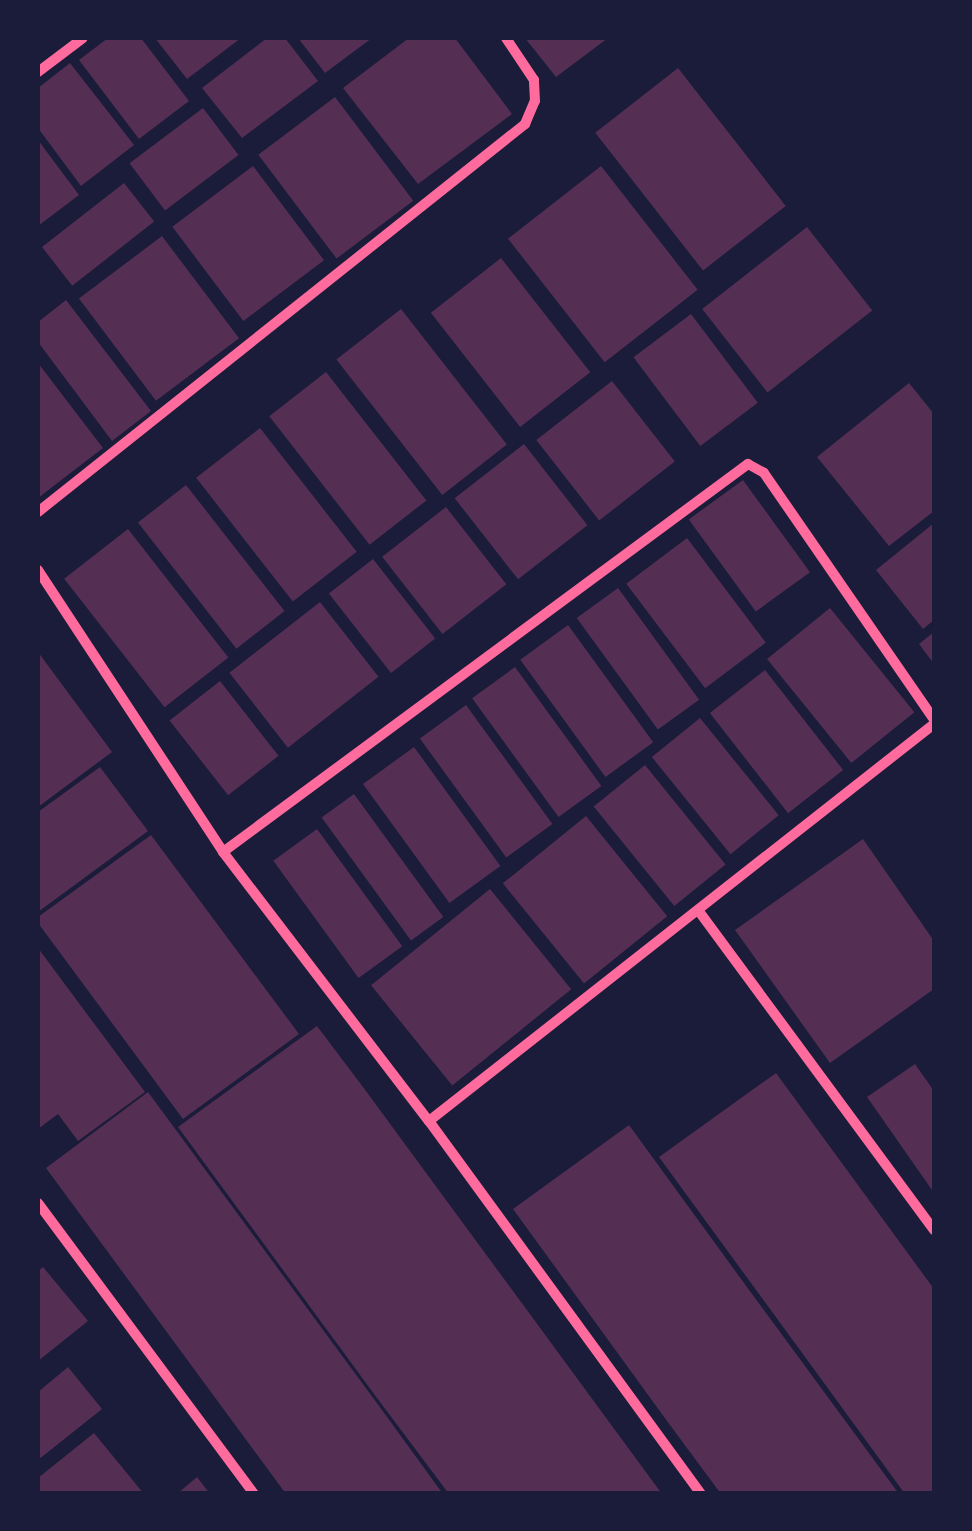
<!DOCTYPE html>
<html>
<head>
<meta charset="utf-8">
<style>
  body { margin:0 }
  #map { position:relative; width:972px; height:1531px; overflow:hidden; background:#1b1b3a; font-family:Literata,serif }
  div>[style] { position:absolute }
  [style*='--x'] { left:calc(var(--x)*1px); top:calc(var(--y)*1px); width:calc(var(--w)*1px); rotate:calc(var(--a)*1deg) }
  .building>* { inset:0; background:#542f53; transform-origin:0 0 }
  .minor>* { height:10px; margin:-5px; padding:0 5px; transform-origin:5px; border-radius:5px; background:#ff6b9d }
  span { translate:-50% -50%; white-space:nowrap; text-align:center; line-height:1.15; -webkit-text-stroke:10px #1b1b3a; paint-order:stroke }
  .frame { position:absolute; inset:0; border:40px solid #1b1b3a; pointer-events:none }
</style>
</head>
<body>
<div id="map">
  <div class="building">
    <i style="clip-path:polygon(108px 38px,141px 38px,189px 101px,139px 139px,79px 60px)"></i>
    <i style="clip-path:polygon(155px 38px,241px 38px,187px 79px)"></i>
    <i style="clip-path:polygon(267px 38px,285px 38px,318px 81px,242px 138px,202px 88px)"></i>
    <i style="clip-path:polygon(298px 38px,372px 38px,325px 73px)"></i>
    <i style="clip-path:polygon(409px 38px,455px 38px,512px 114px,418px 184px,343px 88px)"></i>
    <i style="clip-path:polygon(525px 38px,608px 38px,556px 77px)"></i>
    <i style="clip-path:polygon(70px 63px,134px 145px,81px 186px,38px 128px,38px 88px)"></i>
    <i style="left:678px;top:68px;width:175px;height:105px;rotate:52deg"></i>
    <i style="left:335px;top:97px;width:130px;height:96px;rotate:53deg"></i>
    <i style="left:203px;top:108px;width:59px;height:92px;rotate:53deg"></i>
    <i style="clip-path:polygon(38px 140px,79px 195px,38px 226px)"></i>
    <i style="left:253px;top:166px;width:118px;height:101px;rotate:53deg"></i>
    <i style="left:601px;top:166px;width:157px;height:118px;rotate:52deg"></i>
    <i style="left:124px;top:183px;width:49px;height:104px;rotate:52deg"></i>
    <i style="left:807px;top:227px;width:106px;height:133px;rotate:52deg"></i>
    <i style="left:162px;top:236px;width:128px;height:104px;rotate:53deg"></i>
    <i style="left:501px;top:258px;width:145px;height:89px;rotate:52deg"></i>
    <i style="clip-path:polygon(66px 300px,151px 411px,112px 441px,38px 342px,38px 322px)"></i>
    <i style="left:401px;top:309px;width:172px;height:82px;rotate:52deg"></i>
    <i style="left:691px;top:314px;width:111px;height:72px;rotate:53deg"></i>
    <i style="clip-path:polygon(38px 363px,103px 448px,38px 498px)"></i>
    <i style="left:326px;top:372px;width:163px;height:72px;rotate:52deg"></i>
    <i style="left:612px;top:381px;width:102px;height:96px;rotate:52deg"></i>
    <i style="clip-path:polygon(909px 383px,934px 414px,934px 511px,889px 546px,817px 457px)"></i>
    <i style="left:260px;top:428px;width:157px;height:81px;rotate:52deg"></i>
    <i style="left:524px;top:444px;width:103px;height:88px;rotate:52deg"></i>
    <i style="left:743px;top:480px;width:114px;height:67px;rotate:54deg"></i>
    <i style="left:186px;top:485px;width:160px;height:61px;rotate:52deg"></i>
    <i style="left:446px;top:507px;width:98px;height:81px;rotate:52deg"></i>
    <i style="clip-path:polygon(934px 523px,934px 620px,923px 629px,876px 570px)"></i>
    <i style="left:128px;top:529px;width:163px;height:81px;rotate:52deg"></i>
    <i style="left:687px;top:538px;width:131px;height:76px;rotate:53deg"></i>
    <i style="left:373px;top:559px;width:101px;height:56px;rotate:52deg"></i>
    <i style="left:618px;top:588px;width:138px;height:51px;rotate:54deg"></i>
    <i style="left:320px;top:602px;width:95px;height:115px;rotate:52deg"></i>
    <i style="left:830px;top:608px;width:134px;height:81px;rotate:51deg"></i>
    <i style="left:568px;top:625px;width:145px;height:59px;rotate:54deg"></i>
    <i style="clip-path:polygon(934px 632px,934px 664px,919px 644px)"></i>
    <i style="clip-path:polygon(38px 652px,112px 752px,38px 807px)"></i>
    <i style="left:515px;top:667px;width:147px;height:53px;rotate:54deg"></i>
    <i style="left:765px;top:670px;width:127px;height:70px;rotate:52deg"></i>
    <i style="left:220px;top:681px;width:95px;height:64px;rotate:52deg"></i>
    <i style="left:466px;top:705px;width:147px;height:57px;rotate:54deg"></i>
    <i style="left:700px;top:718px;width:125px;height:62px;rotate:51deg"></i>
    <i style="left:414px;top:747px;width:147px;height:63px;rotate:54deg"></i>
    <i style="left:645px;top:765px;width:128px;height:66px;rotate:51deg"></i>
    <i style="clip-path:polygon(100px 767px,148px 831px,38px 912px,38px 812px)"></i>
    <i style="left:354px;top:794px;width:152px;height:40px;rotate:54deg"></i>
    <i style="left:586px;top:816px;width:129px;height:107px;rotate:51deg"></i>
    <i style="left:317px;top:829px;width:145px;height:54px;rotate:54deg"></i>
    <i style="clip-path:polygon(151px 835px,299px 1034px,183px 1119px,38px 923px,38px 917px)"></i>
    <i style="clip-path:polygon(863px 839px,934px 941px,934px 989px,830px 1063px,735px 930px)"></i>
    <i style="left:490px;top:889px;width:129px;height:153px;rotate:51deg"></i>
    <i style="clip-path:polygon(38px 948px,145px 1092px,78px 1141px,58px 1114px,38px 1129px)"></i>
    <i style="clip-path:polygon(317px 1026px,363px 1087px,662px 1494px,449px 1494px,377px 1398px,178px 1127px)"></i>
    <i style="clip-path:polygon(915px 1064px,934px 1091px,932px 1190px,867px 1097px)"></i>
    <i style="clip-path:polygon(776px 1073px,934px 1289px,934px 1494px,905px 1494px,659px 1157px)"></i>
    <i style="clip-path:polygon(148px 1092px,382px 1410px,443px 1494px,286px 1494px,46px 1168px)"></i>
    <i style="clip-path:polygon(629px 1125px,744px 1283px,899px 1494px,721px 1494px,667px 1421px,513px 1209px)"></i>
    <i style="clip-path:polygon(43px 1267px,88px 1321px,38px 1361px,38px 1271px)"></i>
    <i style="clip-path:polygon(68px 1367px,102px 1409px,38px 1460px,38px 1392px)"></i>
    <i style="clip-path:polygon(94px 1433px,144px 1494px,38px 1494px,38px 1478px)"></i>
    <i style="clip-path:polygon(197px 1477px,210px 1494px,177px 1494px)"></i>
  </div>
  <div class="minor">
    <i style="--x:38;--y:72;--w:56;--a:-37.1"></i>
    <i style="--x:38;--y:512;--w:623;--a:-38.54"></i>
    <i style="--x:525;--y:124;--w:25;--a:-67"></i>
    <i style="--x:535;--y:101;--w:21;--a:-93"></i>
    <i style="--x:534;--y:80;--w:50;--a:-123.7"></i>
    <i style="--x:38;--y:570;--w:337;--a:56.7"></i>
    <i style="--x:223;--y:852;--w:339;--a:52.6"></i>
    <i style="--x:429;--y:1121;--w:462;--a:53.9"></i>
    <i style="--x:223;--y:852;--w:653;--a:-36.47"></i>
    <i style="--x:748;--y:464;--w:18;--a:29"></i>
    <i style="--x:764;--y:473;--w:299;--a:55.4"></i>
    <i style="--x:698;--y:910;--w:398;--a:53.6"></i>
    <i style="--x:429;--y:1121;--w:642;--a:-38.17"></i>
    <i style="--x:38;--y:1203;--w:362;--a:53.4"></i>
  </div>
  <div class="frame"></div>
</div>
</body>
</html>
